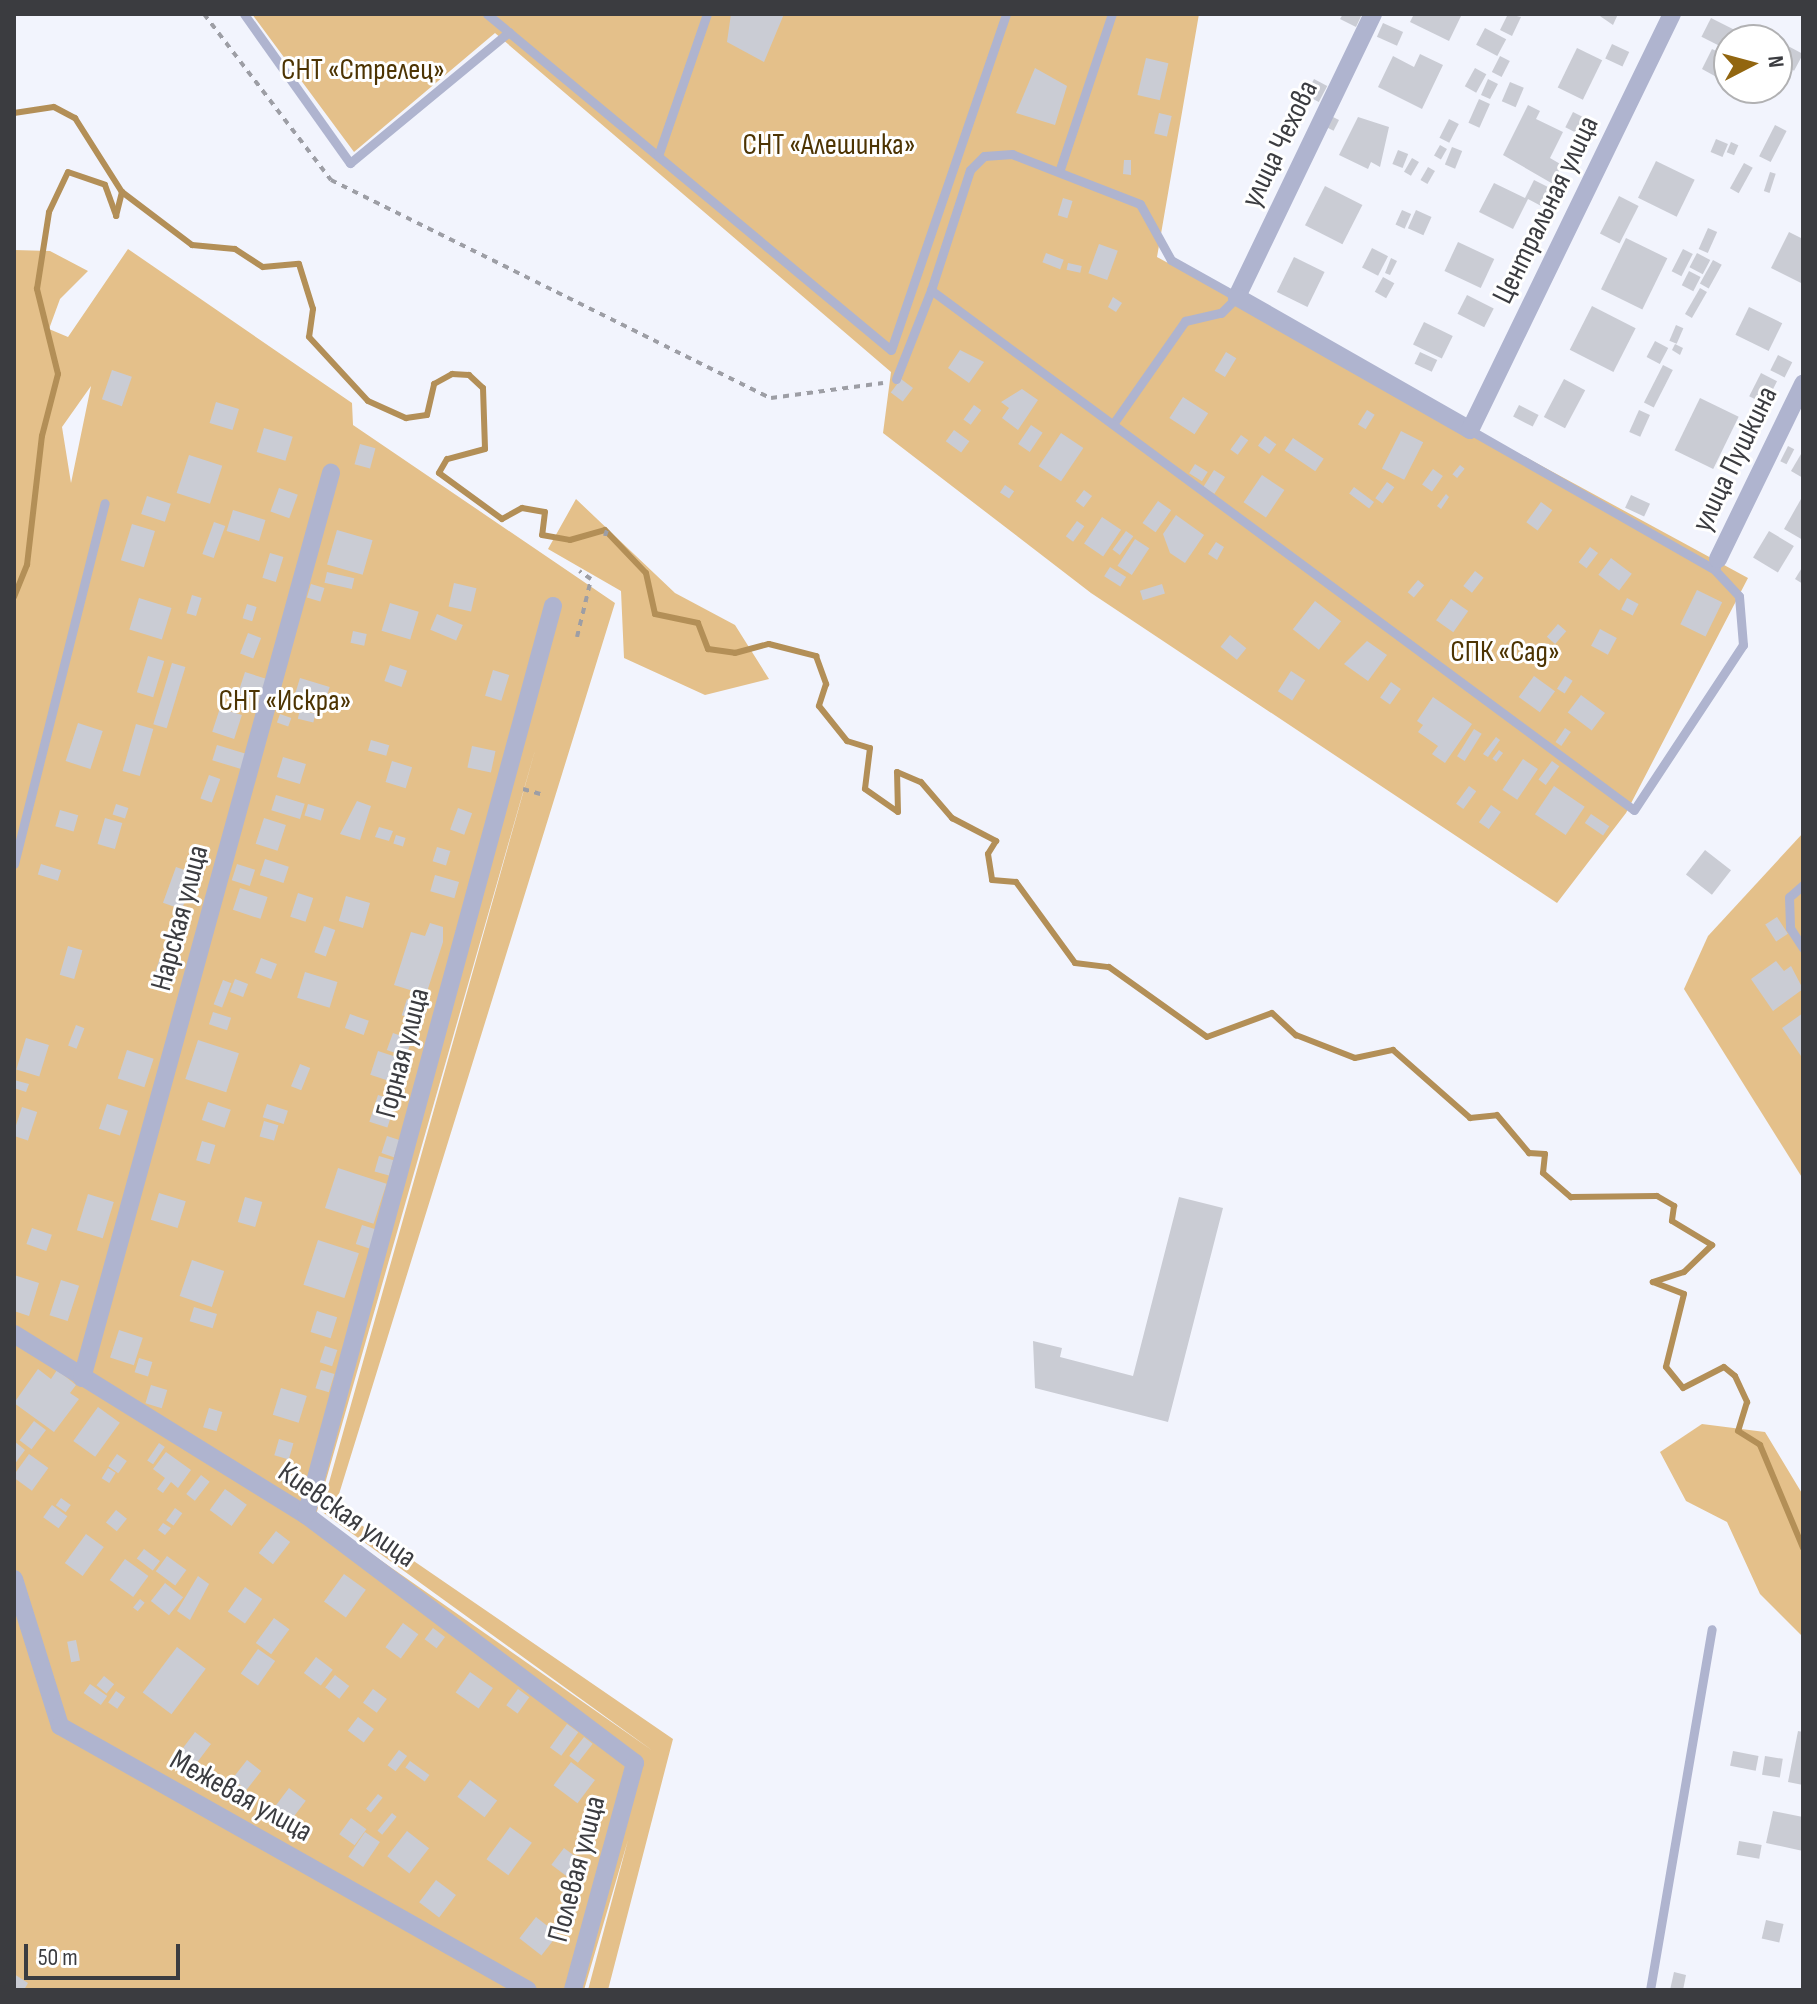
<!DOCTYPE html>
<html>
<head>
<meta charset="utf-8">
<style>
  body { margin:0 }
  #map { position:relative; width:1817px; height:2004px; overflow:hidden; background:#f2f4fd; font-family:"Sofia Sans Condensed",sans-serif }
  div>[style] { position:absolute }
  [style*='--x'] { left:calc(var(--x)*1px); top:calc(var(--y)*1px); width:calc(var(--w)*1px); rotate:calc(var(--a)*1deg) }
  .green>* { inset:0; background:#e4c08a }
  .stream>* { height:6px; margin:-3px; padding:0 3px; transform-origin:3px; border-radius:3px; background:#b38f57 }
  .building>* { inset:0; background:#caccd4; transform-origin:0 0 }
  .path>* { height:4px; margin-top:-2px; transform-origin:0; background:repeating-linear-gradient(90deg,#9d9ea5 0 6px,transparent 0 12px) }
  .lane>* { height:9px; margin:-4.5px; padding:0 4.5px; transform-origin:4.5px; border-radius:4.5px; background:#afb4cf }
  .street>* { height:18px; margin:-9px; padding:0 9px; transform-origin:9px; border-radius:9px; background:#afb4cf }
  span { translate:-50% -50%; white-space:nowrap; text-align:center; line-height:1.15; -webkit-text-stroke:6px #fff; paint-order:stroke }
  .park-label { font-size:30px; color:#4d3403 }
  .street-label { font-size:30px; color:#3b3c40 }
  .frame { position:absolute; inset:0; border:16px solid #3b3c40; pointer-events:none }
  .north { position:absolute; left:1713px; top:24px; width:80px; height:80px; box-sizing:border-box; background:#fff; border:2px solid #b1b1b3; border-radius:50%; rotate:84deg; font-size:22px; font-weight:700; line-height:32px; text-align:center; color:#3b3c40 }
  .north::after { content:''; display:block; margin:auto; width:28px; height:36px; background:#926610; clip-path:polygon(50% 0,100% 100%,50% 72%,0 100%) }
  .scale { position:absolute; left:24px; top:1944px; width:156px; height:36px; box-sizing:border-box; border:4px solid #3b3c40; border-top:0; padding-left:10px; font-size:24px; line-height:28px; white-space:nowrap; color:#3b3c40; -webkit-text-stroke:6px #fff; paint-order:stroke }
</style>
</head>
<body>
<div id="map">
  <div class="green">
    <i style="clip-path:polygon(252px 14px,1199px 14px,1157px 257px,1748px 578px,1626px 813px,1557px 903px,1091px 593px,883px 433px,891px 372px,495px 33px,354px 152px)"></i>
    <i style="clip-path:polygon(evenodd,128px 249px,352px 403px,353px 425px,615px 603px,335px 1507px,673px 1739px,608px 1990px,588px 1990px,628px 1840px,584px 1990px,14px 1990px,14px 250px,50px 251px,88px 271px,60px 299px,49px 329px,68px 337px,128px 249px,91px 386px,71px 483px,62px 427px,91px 386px,128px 249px,536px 747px,321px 1511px,653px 1751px,316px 1515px,536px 747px)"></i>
    <i style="clip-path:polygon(576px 499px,675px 593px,735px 625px,769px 679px,705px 695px,624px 658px,621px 591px,548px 549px)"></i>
    <i style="clip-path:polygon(1803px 833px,1803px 1179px,1684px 989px,1708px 936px)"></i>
    <i style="clip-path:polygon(1702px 1424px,1765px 1432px,1803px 1495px,1803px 1637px,1760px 1594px,1727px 1522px,1686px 1501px,1660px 1452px)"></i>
  </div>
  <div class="stream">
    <i style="--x:14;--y:113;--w:40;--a:-8.5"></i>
    <i style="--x:54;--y:107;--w:24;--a:28"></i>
    <i style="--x:75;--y:118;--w:88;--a:57.6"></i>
    <i style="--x:122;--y:192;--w:88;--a:37.1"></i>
    <i style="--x:192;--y:245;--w:43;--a:5.3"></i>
    <i style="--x:235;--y:249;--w:33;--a:33"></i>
    <i style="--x:263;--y:267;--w:36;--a:-5"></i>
    <i style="--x:299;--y:264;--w:47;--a:72.7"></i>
    <i style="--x:313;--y:309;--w:28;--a:98"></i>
    <i style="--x:309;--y:337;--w:87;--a:47.3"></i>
    <i style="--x:368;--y:401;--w:42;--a:24.1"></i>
    <i style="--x:406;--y:418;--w:21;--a:-8"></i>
    <i style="--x:427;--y:415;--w:32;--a:-77"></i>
    <i style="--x:434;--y:384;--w:21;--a:-29"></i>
    <i style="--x:452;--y:374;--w:17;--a:3"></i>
    <i style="--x:469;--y:375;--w:19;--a:43"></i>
    <i style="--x:483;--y:388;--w:61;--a:88.1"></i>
    <i style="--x:485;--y:449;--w:39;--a:165"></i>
    <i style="--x:447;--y:459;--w:16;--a:120"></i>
    <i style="--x:439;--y:473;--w:78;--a:36.1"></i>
    <i style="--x:502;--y:519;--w:23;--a:-29"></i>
    <i style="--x:522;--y:508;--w:23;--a:10"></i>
    <i style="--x:545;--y:512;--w:23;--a:97"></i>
    <i style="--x:542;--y:535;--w:28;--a:10"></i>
    <i style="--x:570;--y:540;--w:36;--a:-16"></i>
    <i style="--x:605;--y:530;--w:59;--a:46.4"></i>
    <i style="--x:646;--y:573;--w:42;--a:77.6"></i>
    <i style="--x:655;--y:614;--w:44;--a:11.8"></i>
    <i style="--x:698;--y:623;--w:28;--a:69"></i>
    <i style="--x:708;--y:649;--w:27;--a:8"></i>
    <i style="--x:735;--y:653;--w:35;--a:-15"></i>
    <i style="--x:769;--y:644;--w:49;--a:14.3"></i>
    <i style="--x:816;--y:656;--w:30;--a:70"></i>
    <i style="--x:826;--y:684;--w:23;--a:108"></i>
    <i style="--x:819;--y:706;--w:45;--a:51.3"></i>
    <i style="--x:847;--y:741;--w:24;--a:17"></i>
    <i style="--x:870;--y:748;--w:41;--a:97"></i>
    <i style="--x:865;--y:789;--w:40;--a:34.9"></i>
    <i style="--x:898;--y:812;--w:40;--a:-91.4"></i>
    <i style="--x:897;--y:772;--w:26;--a:23"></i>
    <i style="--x:921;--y:782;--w:48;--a:49.3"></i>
    <i style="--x:952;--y:818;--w:50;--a:27.6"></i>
    <i style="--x:996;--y:841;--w:15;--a:122"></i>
    <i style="--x:988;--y:854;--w:26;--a:81"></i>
    <i style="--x:992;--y:880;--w:24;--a:5"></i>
    <i style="--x:1016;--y:882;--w:100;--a:53.9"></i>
    <i style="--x:1075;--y:963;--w:34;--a:7"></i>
    <i style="--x:1109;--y:967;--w:120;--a:35.5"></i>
    <i style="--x:1207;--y:1037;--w:69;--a:-20.3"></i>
    <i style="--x:1272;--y:1013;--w:33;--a:43"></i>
    <i style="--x:1296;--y:1035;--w:63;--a:21.3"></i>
    <i style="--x:1355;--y:1058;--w:39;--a:-12"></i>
    <i style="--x:1393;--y:1050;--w:103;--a:41.4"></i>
    <i style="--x:1470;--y:1118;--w:27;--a:-6"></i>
    <i style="--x:1497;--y:1115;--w:50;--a:49.9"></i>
    <i style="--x:1529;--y:1153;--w:16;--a:4"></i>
    <i style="--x:1545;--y:1154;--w:19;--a:96"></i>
    <i style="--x:1543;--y:1173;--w:37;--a:41"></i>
    <i style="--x:1571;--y:1197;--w:86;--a:-0.7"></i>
    <i style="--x:1657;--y:1196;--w:20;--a:30"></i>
    <i style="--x:1674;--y:1206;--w:15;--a:98"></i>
    <i style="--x:1672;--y:1221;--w:47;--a:31"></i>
    <i style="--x:1712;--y:1245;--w:39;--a:136"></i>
    <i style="--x:1684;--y:1272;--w:33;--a:162"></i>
    <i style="--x:1653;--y:1282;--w:33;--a:21"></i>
    <i style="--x:1684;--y:1294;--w:75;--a:103.9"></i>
    <i style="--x:1666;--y:1367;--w:27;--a:51"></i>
    <i style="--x:1683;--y:1388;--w:46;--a:-27.1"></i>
    <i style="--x:1724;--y:1367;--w:14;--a:39"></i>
    <i style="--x:1735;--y:1376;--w:29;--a:65"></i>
    <i style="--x:1747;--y:1402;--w:30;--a:107"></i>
    <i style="--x:1738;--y:1431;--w:26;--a:32"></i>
    <i style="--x:1760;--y:1445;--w:112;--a:67.3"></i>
    <i style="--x:14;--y:597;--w:35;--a:-68"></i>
    <i style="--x:27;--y:565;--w:130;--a:-83.4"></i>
    <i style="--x:42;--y:436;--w:64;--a:-75.5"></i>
    <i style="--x:58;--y:374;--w:88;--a:-103.9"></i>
    <i style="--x:37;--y:289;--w:78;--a:-81.1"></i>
    <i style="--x:49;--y:212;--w:44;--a:-64.6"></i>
    <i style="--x:68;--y:172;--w:39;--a:19"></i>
    <i style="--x:105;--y:185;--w:33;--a:70"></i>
    <i style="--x:116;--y:216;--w:25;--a:-76"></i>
  </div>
  <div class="building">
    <i style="clip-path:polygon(731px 14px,784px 14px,764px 62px,727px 42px)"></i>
    <i style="clip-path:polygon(1343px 14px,1362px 14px,1356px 27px,1340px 19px)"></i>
    <i style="clip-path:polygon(1414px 14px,1462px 14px,1449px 41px,1410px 22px)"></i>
    <i style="clip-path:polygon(1508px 14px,1521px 17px,1512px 36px,1500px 30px)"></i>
    <i style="clip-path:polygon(1597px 14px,1618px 14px,1613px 25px)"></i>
    <i style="left:1711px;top:18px;width:25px;height:21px;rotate:27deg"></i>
    <i style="left:1383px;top:23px;width:22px;height:15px;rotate:24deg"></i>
    <i style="left:1485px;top:28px;width:24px;height:19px;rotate:28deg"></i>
    <i style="left:1612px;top:44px;width:19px;height:16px;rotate:25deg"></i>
    <i style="left:1788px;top:46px;width:17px;height:19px;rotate:28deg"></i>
    <i style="left:1577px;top:48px;width:28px;height:44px;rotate:26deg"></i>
    <i style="clip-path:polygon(1712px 49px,1729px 57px,1722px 80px,1702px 69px)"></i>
    <i style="clip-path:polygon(1420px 54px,1443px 65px,1422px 109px,1378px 87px,1393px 56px,1414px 67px)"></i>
    <i style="left:1500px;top:56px;width:11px;height:18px;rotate:27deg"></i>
    <i style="left:1146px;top:58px;width:23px;height:38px;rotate:13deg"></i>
    <i style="clip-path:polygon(1035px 68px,1067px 86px,1055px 125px,1016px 113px)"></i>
    <i style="left:1475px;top:68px;width:13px;height:21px;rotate:29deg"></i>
    <i style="left:1314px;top:79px;width:15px;height:18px;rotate:28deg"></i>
    <i style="clip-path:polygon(1488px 79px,1498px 84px,1490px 99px,1481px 95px)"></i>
    <i style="left:1510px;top:82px;width:15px;height:21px;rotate:23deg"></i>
    <i style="left:1479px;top:99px;width:12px;height:26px;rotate:24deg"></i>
    <i style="clip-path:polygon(1528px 105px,1540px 111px,1536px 119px,1563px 132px,1550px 158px,1562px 165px,1553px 184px,1503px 155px)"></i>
    <i style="left:1573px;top:112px;width:20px;height:17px;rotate:27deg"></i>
    <i style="left:1159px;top:113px;width:13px;height:21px;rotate:13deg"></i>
    <i style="left:1331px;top:116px;width:9px;height:12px;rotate:27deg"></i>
    <i style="clip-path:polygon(1358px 117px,1389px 127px,1380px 167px,1371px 162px,1368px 169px,1339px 155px)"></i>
    <i style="left:1449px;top:119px;width:11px;height:21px;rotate:27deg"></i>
    <i style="left:1775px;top:125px;width:13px;height:35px;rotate:27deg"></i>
    <i style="left:1716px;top:139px;width:13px;height:14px;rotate:23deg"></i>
    <i style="left:1731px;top:142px;width:8px;height:11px;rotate:23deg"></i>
    <i style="left:1440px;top:145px;width:8px;height:12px;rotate:30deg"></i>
    <i style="left:1452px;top:147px;width:11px;height:19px;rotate:22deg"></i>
    <i style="left:1398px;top:150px;width:11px;height:15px;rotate:22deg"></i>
    <i style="left:1412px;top:158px;width:8px;height:16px;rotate:30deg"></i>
    <i style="clip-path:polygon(1124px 160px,1131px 160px,1131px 175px,1123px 174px)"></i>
    <i style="left:1656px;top:161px;width:43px;height:41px;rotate:26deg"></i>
    <i style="left:1744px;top:163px;width:10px;height:29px;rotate:29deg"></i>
    <i style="left:1428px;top:167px;width:8px;height:15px;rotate:30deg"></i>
    <i style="left:1770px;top:172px;width:6px;height:20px;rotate:18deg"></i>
    <i style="clip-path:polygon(1534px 180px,1554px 190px,1545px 208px,1528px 199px,1513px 229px,1479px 212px,1494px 183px,1525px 198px)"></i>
    <i style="left:1325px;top:186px;width:42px;height:44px;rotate:27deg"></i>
    <i style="left:1619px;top:196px;width:22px;height:42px;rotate:27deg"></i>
    <i style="left:1063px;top:198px;width:10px;height:18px;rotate:17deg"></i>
    <i style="left:1402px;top:210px;width:10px;height:16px;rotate:24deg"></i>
    <i style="left:1416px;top:210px;width:17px;height:20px;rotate:24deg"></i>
    <i style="left:1708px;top:228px;width:10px;height:23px;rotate:24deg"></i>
    <i style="clip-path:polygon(1789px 232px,1803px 239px,1803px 284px,1771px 268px)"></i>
    <i style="left:1626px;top:238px;width:46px;height:57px;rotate:26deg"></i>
    <i style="left:1458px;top:242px;width:40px;height:32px;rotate:25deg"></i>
    <i style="left:1099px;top:244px;width:20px;height:31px;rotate:20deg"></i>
    <i style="left:1372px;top:248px;width:18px;height:22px;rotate:27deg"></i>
    <i style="left:1683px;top:249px;width:11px;height:25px;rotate:27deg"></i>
    <i style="left:1046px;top:253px;width:19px;height:10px;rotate:21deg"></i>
    <i style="left:1697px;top:253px;width:15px;height:16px;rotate:28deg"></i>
    <i style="left:1294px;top:257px;width:34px;height:39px;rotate:26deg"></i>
    <i style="clip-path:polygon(1391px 258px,1397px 261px,1390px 275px,1385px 273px)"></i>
    <i style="left:1713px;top:260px;width:10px;height:27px;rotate:29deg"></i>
    <i style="left:1068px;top:263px;width:14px;height:7px;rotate:12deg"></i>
    <i style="left:1689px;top:271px;width:13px;height:16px;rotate:27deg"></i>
    <i style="left:1383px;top:277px;width:13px;height:17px;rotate:29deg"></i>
    <i style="left:1700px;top:288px;width:8px;height:30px;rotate:30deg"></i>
    <i style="left:1467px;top:295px;width:30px;height:21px;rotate:27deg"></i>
    <i style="clip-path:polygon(1113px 297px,1122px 303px,1116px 312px,1108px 307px)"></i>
    <i style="left:1592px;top:306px;width:49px;height:49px;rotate:27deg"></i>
    <i style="left:1749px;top:307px;width:37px;height:31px;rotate:26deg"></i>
    <i style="left:1424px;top:322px;width:32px;height:25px;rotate:26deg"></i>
    <i style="left:1676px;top:325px;width:8px;height:17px;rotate:23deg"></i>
    <i style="left:1655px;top:341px;width:15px;height:18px;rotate:28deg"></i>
    <i style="clip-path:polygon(1675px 344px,1683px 348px,1680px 355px,1672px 350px)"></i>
    <i style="clip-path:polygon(960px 350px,984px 362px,969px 383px,948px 368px)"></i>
    <i style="left:1226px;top:352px;width:12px;height:22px;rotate:31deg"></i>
    <i style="left:1420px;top:352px;width:19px;height:13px;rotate:25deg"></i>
    <i style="left:1778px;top:355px;width:16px;height:17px;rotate:27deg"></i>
    <i style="left:1663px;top:365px;width:11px;height:42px;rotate:27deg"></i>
    <i style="left:112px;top:370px;width:21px;height:31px;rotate:19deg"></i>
    <i style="left:1761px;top:373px;width:18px;height:26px;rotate:27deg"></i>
    <i style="left:901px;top:379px;width:15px;height:17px;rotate:37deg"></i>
    <i style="left:1564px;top:379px;width:24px;height:43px;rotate:28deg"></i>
    <i style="clip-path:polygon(1022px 389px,1038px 400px,1018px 430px,1002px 418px,1009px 408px,1001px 402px)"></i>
    <i style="left:1183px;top:397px;width:30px;height:25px;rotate:33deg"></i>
    <i style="left:1700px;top:398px;width:43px;height:58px;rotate:26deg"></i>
    <i style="left:216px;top:402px;width:24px;height:22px;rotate:17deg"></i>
    <i style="left:974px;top:405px;width:9px;height:18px;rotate:36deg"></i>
    <i style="left:1519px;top:405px;width:22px;height:13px;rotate:27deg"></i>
    <i style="left:1367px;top:410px;width:9px;height:17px;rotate:32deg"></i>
    <i style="left:1639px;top:410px;width:12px;height:24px;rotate:24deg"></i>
    <i style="left:1031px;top:425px;width:14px;height:23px;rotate:34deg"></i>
    <i style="left:264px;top:428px;width:30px;height:25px;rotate:17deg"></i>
    <i style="left:954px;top:430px;width:19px;height:14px;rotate:36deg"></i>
    <i style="left:1401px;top:431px;width:25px;height:42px;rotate:27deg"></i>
    <i style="left:1061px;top:433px;width:27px;height:40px;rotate:34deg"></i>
    <i style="left:1241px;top:435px;width:9px;height:18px;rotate:36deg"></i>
    <i style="left:1265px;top:436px;width:14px;height:12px;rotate:36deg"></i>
    <i style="left:1293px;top:438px;width:37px;height:15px;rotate:34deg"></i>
    <i style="left:360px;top:444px;width:16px;height:21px;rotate:15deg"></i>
    <i style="left:1788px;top:446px;width:7px;height:17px;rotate:27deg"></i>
    <i style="clip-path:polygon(1801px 454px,1803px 456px,1803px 478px,1791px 471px)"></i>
    <i style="left:189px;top:455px;width:35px;height:40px;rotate:18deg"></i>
    <i style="left:1195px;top:464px;width:15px;height:11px;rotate:32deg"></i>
    <i style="left:1460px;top:465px;width:6px;height:12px;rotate:39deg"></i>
    <i style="left:1433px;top:469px;width:12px;height:19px;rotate:35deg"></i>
    <i style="left:1214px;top:470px;width:13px;height:20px;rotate:32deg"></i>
    <i style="left:1262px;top:475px;width:27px;height:33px;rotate:34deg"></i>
    <i style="left:1387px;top:482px;width:9px;height:20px;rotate:36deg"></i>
    <i style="left:1005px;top:485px;width:11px;height:9px;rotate:34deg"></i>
    <i style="left:1354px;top:487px;width:25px;height:8px;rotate:37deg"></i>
    <i style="left:279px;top:488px;width:20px;height:25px;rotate:20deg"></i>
    <i style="left:1084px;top:490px;width:10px;height:14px;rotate:37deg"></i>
    <i style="clip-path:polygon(1446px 494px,1449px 497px,1441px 509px,1437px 506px)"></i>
    <i style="left:1631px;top:495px;width:21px;height:14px;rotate:25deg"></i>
    <i style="left:147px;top:496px;width:25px;height:19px;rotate:18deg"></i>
    <i style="clip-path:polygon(1801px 499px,1803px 500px,1803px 540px,1784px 529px)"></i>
    <i style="left:1158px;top:501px;width:16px;height:27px;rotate:35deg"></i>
    <i style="left:1541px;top:502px;width:14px;height:25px;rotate:36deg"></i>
    <i style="left:233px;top:510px;width:34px;height:22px;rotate:17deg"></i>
    <i style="clip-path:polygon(1176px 515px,1204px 535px,1185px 563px,1170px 553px,1163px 534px)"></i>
    <i style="left:1102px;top:517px;width:23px;height:32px;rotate:34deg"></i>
    <i style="left:1077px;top:521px;width:9px;height:19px;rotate:36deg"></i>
    <i style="left:214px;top:522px;width:12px;height:34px;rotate:20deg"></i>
    <i style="left:132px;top:524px;width:24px;height:38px;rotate:17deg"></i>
    <i style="left:337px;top:530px;width:37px;height:36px;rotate:16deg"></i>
    <i style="left:1126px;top:531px;width:9px;height:23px;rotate:36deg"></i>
    <i style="left:1769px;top:531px;width:29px;height:31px;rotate:31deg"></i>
    <i style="left:1135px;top:539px;width:17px;height:32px;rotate:33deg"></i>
    <i style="clip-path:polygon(1216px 542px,1224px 547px,1217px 560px,1208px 554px)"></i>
    <i style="left:1590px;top:547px;width:10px;height:19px;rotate:37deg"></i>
    <i style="left:270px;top:553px;width:14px;height:26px;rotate:17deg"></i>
    <i style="left:1611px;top:558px;width:26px;height:21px;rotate:37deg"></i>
    <i style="clip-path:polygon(1803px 566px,1803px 584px,1795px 579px)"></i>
    <i style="left:1110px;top:567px;width:19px;height:11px;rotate:32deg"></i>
    <i style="left:1475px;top:571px;width:11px;height:19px;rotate:38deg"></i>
    <i style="left:327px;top:572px;width:28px;height:11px;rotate:13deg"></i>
    <i style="left:1418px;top:580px;width:8px;height:16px;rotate:40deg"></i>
    <i style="left:454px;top:583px;width:23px;height:24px;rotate:13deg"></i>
    <i style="left:311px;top:584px;width:14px;height:14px;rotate:17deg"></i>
    <i style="left:1162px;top:584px;width:10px;height:23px;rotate:73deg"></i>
    <i style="left:1697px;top:590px;width:28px;height:38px;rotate:26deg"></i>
    <i style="left:192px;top:595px;width:10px;height:19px;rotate:17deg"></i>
    <i style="left:139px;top:598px;width:34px;height:33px;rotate:17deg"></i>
    <i style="left:1627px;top:598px;width:13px;height:13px;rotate:27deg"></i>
    <i style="left:1451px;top:599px;width:21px;height:26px;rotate:35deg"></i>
    <i style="left:1315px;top:601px;width:33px;height:36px;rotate:38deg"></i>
    <i style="left:390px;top:603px;width:30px;height:29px;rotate:17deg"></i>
    <i style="left:247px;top:604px;width:10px;height:15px;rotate:17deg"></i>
    <i style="left:437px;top:614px;width:28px;height:17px;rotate:23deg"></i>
    <i style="left:1558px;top:624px;width:11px;height:17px;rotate:41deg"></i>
    <i style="left:1600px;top:629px;width:19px;height:19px;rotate:28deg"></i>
    <i style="left:353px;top:631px;width:14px;height:12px;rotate:12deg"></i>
    <i style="left:248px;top:633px;width:14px;height:22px;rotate:21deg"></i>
    <i style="left:1230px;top:635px;width:21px;height:15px;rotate:39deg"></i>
    <i style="clip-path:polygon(1367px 641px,1387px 655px,1368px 681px,1344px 664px)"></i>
    <i style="left:148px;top:656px;width:17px;height:38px;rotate:17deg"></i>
    <i style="left:172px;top:663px;width:14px;height:64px;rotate:17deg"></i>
    <i style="left:390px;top:665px;width:18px;height:17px;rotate:19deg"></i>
    <i style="left:493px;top:670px;width:17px;height:27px;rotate:17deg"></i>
    <i style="left:1291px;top:671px;width:17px;height:24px;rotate:33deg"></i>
    <i style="left:245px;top:672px;width:22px;height:23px;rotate:18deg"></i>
    <i style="left:1534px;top:676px;width:26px;height:26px;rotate:36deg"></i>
    <i style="left:1565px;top:676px;width:9px;height:15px;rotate:32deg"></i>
    <i style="left:300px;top:678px;width:31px;height:27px;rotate:17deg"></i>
    <i style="left:1391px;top:682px;width:12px;height:19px;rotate:35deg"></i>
    <i style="left:1581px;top:695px;width:30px;height:22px;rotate:37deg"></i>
    <i style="clip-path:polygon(1433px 697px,1472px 724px,1445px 763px,1432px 754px,1438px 746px,1418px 732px,1423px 725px,1417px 721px)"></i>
    <i style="left:220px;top:708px;width:23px;height:25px;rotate:18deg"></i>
    <i style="left:300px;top:710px;width:16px;height:9px;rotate:14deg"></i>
    <i style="left:280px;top:714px;width:12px;height:9px;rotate:20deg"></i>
    <i style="left:78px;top:723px;width:26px;height:40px;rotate:18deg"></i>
    <i style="left:136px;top:724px;width:18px;height:49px;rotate:16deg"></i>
    <i style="left:1565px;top:728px;width:7px;height:17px;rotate:34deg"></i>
    <i style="left:1474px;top:729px;width:9px;height:32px;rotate:32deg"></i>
    <i style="clip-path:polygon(1496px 737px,1500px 740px,1488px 757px,1483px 754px)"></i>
    <i style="left:371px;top:740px;width:19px;height:11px;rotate:16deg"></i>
    <i style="left:217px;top:745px;width:31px;height:16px;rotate:17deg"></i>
    <i style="left:472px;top:746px;width:24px;height:22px;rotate:12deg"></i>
    <i style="left:1499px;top:750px;width:5px;height:11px;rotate:37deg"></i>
    <i style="left:283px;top:757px;width:24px;height:21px;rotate:17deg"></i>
    <i style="left:1523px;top:759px;width:18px;height:37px;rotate:34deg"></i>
    <i style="left:392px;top:761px;width:21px;height:22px;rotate:17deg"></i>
    <i style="left:1552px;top:761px;width:9px;height:23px;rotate:36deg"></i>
    <i style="left:209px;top:775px;width:12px;height:25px;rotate:20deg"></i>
    <i style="left:1469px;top:786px;width:9px;height:22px;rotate:36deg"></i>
    <i style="left:1554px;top:786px;width:37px;height:34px;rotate:34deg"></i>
    <i style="left:276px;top:795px;width:30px;height:16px;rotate:17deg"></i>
    <i style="clip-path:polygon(357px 801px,371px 806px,360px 840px,340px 834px)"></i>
    <i style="left:116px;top:804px;width:13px;height:11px;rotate:18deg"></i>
    <i style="left:308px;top:804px;width:17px;height:12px;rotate:17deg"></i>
    <i style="left:1491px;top:805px;width:12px;height:21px;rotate:35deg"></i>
    <i style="left:458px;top:808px;width:15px;height:23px;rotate:20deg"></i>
    <i style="left:60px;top:810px;width:19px;height:17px;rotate:16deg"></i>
    <i style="left:1591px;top:814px;width:22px;height:11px;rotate:34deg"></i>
    <i style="left:105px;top:818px;width:18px;height:27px;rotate:16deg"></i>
    <i style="left:264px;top:818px;width:23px;height:27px;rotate:18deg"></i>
    <i style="clip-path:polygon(379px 827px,393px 831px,389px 841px,375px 837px)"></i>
    <i style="left:396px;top:835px;width:10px;height:9px;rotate:17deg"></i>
    <i style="left:437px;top:847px;width:14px;height:15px;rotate:17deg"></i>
    <i style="left:1705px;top:850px;width:33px;height:31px;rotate:38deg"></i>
    <i style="left:265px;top:859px;width:25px;height:17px;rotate:18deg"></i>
    <i style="left:41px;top:864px;width:21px;height:11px;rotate:17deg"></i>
    <i style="left:237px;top:864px;width:19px;height:17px;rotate:18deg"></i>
    <i style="left:176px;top:867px;width:20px;height:38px;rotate:20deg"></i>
    <i style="left:435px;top:875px;width:25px;height:17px;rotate:16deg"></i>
    <i style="left:240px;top:888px;width:29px;height:23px;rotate:18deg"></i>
    <i style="left:298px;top:893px;width:16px;height:25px;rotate:18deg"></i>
    <i style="left:346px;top:896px;width:25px;height:26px;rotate:16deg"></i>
    <i style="left:1777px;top:917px;width:20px;height:14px;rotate:57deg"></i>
    <i style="clip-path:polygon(430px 923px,443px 927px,443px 942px,426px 995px,394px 985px,411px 932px,425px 936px)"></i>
    <i style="left:324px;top:926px;width:12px;height:28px;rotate:20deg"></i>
    <i style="left:68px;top:946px;width:15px;height:30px;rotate:16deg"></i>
    <i style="left:160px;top:958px;width:18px;height:29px;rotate:19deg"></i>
    <i style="left:261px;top:958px;width:17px;height:16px;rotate:21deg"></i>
    <i style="clip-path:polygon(1776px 961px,1784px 971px,1791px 966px,1803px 989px,1773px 1011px,1751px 979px)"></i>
    <i style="left:305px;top:972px;width:34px;height:27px;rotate:17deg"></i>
    <i style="left:235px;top:979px;width:14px;height:14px;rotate:21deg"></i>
    <i style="left:223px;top:980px;width:9px;height:26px;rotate:21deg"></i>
    <i style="left:407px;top:999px;width:22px;height:17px;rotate:18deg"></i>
    <i style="left:213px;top:1012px;width:19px;height:13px;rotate:18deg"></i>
    <i style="clip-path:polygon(1803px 1013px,1803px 1059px,1782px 1028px)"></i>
    <i style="left:350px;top:1014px;width:20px;height:15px;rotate:20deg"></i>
    <i style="left:76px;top:1025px;width:9px;height:22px;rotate:21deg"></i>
    <i style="left:393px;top:1033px;width:20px;height:18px;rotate:20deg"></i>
    <i style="left:26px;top:1038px;width:24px;height:33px;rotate:17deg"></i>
    <i style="left:198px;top:1040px;width:43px;height:41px;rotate:18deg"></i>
    <i style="left:127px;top:1050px;width:28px;height:30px;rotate:18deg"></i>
    <i style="left:378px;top:1051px;width:32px;height:25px;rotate:18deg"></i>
    <i style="left:300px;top:1064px;width:11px;height:24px;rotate:22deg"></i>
    <i style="clip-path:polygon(14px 1080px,29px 1084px,26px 1092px,14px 1088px)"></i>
    <i style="left:378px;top:1095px;width:19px;height:28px;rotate:18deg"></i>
    <i style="left:208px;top:1102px;width:24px;height:19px;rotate:19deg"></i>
    <i style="left:107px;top:1104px;width:22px;height:26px;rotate:18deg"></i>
    <i style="left:267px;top:1104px;width:22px;height:14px;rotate:18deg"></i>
    <i style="left:22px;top:1107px;width:16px;height:30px;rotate:18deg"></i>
    <i style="left:264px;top:1121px;width:15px;height:16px;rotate:16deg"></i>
    <i style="left:387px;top:1136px;width:13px;height:18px;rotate:18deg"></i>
    <i style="left:202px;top:1141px;width:14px;height:20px;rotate:17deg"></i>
    <i style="left:379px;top:1156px;width:15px;height:16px;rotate:16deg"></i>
    <i style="left:338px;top:1168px;width:51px;height:42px;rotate:18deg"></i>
    <i style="left:159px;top:1193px;width:28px;height:28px;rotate:17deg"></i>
    <i style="left:88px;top:1194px;width:27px;height:38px;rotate:17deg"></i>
    <i style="left:245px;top:1197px;width:18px;height:26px;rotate:16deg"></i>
    <i style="clip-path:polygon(1179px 1197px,1223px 1208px,1168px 1422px,1035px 1388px,1033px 1341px,1062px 1348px,1060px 1357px,1133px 1376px)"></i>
    <i style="left:362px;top:1225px;width:19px;height:20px;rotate:18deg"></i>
    <i style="left:32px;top:1228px;width:21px;height:17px;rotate:19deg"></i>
    <i style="left:318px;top:1240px;width:43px;height:47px;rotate:18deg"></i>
    <i style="left:192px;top:1260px;width:34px;height:38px;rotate:19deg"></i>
    <i style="clip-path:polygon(14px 1275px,39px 1283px,29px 1316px,14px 1311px)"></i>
    <i style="left:61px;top:1280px;width:19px;height:37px;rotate:18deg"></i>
    <i style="left:194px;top:1307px;width:24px;height:15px;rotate:17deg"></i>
    <i style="left:317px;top:1311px;width:21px;height:22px;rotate:17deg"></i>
    <i style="left:119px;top:1330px;width:25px;height:29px;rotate:18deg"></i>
    <i style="left:325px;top:1346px;width:13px;height:17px;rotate:18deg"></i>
    <i style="left:139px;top:1358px;width:14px;height:15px;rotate:17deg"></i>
    <i style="clip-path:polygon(38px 1369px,51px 1379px,57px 1370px,76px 1385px,70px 1393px,79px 1399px,54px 1432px,14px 1403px)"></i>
    <i style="left:321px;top:1370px;width:14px;height:19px;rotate:17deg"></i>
    <i style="left:151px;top:1385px;width:17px;height:19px;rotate:17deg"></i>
    <i style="left:281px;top:1388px;width:27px;height:28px;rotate:17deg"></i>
    <i style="left:98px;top:1407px;width:27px;height:42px;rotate:36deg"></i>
    <i style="left:209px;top:1408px;width:14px;height:20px;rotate:17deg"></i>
    <i style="left:34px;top:1421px;width:15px;height:24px;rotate:37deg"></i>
    <i style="left:279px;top:1439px;width:15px;height:17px;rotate:16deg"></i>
    <i style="clip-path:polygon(14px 1441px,25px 1450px,14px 1465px)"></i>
    <i style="left:159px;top:1443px;width:7px;height:21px;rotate:34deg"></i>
    <i style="clip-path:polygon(166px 1452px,191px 1470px,178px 1488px,171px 1482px,163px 1493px,157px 1489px,165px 1478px,153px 1469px)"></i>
    <i style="left:29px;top:1454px;width:24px;height:28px;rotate:36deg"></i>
    <i style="left:117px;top:1454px;width:12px;height:15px;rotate:35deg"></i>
    <i style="left:108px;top:1468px;width:9px;height:12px;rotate:32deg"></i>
    <i style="left:201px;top:1475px;width:11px;height:24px;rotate:38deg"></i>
    <i style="left:225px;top:1489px;width:27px;height:26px;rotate:36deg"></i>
    <i style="left:61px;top:1498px;width:12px;height:9px;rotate:35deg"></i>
    <i style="left:52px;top:1505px;width:19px;height:15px;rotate:36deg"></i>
    <i style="left:175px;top:1508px;width:9px;height:15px;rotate:36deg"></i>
    <i style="left:116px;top:1510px;width:14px;height:16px;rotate:39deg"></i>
    <i style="clip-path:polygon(163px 1523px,171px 1528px,165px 1535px,158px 1530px)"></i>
    <i style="left:276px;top:1531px;width:18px;height:28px;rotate:38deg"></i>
    <i style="left:86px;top:1534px;width:22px;height:36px;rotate:36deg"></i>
    <i style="left:144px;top:1549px;width:20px;height:12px;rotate:37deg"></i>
    <i style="left:167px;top:1556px;width:24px;height:19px;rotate:36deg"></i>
    <i style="left:125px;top:1559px;width:29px;height:26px;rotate:36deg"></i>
    <i style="left:344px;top:1574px;width:27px;height:34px;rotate:36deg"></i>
    <i style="clip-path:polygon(198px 1576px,209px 1584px,190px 1620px,177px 1611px)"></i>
    <i style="left:165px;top:1583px;width:23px;height:23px;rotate:38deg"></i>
    <i style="left:245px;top:1587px;width:21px;height:30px;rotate:35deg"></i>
    <i style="left:140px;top:1599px;width:6px;height:11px;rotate:39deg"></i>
    <i style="left:274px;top:1618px;width:19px;height:31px;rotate:36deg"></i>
    <i style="left:403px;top:1623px;width:19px;height:30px;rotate:36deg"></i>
    <i style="left:433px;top:1628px;width:15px;height:14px;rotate:37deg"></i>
    <i style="left:76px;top:1640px;width:21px;height:9px;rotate:79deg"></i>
    <i style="left:177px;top:1647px;width:36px;height:57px;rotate:37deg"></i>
    <i style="left:258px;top:1649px;width:21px;height:30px;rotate:35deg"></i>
    <i style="left:316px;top:1657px;width:21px;height:20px;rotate:37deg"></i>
    <i style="left:470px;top:1672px;width:28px;height:25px;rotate:35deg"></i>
    <i style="left:335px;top:1675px;width:18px;height:16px;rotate:38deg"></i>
    <i style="left:104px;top:1676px;width:13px;height:12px;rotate:39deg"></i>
    <i style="left:90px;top:1684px;width:21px;height:11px;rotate:35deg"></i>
    <i style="left:373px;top:1689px;width:17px;height:17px;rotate:36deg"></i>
    <i style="left:518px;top:1689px;width:14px;height:20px;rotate:36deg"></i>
    <i style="left:116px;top:1691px;width:11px;height:14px;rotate:34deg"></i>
    <i style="left:358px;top:1717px;width:20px;height:17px;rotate:37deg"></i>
    <i style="left:567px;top:1724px;width:14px;height:29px;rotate:36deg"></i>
    <i style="clip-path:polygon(1798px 1731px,1803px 1732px,1803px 1785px,1788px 1782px)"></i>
    <i style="left:195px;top:1732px;width:20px;height:25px;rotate:37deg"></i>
    <i style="left:584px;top:1737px;width:11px;height:24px;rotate:38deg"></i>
    <i style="left:399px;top:1750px;width:10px;height:19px;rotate:37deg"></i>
    <i style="left:1733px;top:1751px;width:26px;height:15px;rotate:11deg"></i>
    <i style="left:1765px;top:1756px;width:18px;height:19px;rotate:9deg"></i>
    <i style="left:247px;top:1760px;width:18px;height:24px;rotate:38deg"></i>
    <i style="left:410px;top:1761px;width:24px;height:8px;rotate:36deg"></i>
    <i style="left:571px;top:1762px;width:30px;height:29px;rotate:37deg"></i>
    <i style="left:470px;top:1780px;width:34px;height:21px;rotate:37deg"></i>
    <i style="left:289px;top:1788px;width:21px;height:27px;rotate:37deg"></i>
    <i style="left:378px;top:1794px;width:6px;height:19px;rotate:39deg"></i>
    <i style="clip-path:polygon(1773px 1811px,1803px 1817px,1803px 1851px,1766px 1843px)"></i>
    <i style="left:392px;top:1813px;width:6px;height:23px;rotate:39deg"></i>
    <i style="left:351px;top:1818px;width:19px;height:20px;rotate:36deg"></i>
    <i style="left:510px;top:1827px;width:27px;height:40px;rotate:36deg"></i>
    <i style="left:407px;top:1831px;width:28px;height:32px;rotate:38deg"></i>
    <i style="left:365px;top:1832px;width:18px;height:30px;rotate:34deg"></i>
    <i style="left:1739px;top:1841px;width:23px;height:14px;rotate:10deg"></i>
    <i style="left:564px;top:1848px;width:30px;height:21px;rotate:37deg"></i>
    <i style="left:436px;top:1880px;width:25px;height:28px;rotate:37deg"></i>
    <i style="left:536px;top:1917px;width:28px;height:27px;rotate:38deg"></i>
    <i style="left:1766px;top:1920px;width:18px;height:19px;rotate:13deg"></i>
    <i style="clip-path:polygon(1674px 1972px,1686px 1975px,1683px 1990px,1670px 1990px)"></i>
    <i style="clip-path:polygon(14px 1974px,28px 1983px,24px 1990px,14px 1990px)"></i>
  </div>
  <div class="path">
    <i style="--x:204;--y:14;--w:209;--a:52.6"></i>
    <i style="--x:331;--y:180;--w:491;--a:26.4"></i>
    <i style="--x:771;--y:398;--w:113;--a:-7.6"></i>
    <i style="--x:605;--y:536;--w:6;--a:-72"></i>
    <i style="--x:577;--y:637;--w:60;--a:-76.4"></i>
    <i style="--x:591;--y:579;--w:14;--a:-146"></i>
    <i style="--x:523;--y:789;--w:18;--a:16"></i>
  </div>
  <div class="lane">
    <i style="--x:244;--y:14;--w:183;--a:54.6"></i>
    <i style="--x:350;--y:163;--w:206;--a:-39.5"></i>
    <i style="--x:487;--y:14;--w:525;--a:39.75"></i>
    <i style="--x:891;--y:350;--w:355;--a:-71.1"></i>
    <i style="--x:658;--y:156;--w:150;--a:-71"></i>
    <i style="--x:1059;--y:172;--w:167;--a:-71.5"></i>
    <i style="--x:896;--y:379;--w:96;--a:-68.5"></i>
    <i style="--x:1113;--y:424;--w:126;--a:-55"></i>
    <i style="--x:1185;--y:321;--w:37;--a:-13"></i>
    <i style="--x:1221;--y:313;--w:23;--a:-45"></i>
    <i style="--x:1237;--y:297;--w:76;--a:-150.7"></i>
    <i style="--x:1171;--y:260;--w:64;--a:-119"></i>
    <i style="--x:1140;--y:204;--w:137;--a:-158.7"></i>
    <i style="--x:1012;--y:154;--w:28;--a:176"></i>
    <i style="--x:984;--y:156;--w:20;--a:135"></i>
    <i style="--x:970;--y:170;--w:126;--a:108"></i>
    <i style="--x:931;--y:290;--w:874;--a:36.49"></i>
    <i style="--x:1634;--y:810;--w:198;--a:-56.6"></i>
    <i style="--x:1743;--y:645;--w:49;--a:-94.7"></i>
    <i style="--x:1739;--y:596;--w:35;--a:-133"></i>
    <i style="--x:1470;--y:430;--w:282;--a:29.7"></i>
    <i style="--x:1715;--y:570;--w:6;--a:-72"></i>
    <i style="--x:14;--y:864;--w:372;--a:-75.9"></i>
    <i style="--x:1803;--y:885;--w:18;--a:139"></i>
    <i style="--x:1789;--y:897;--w:31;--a:88"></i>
    <i style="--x:1790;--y:928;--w:24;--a:57"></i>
    <i style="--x:1650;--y:1990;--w:366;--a:-80.3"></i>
  </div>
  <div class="street">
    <i style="--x:1373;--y:14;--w:314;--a:115.7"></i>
    <i style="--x:1237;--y:297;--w:268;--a:29.7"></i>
    <i style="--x:1470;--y:430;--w:462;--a:-64.1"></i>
    <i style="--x:1718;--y:559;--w:195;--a:-64.1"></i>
    <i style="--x:14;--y:1334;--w:344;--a:31.8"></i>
    <i style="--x:306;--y:1515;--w:412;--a:37"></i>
    <i style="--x:635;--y:1763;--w:235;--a:105.3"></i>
    <i style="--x:82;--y:1378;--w:939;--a:-74.62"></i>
    <i style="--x:306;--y:1515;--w:942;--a:-74.8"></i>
    <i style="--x:14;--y:1579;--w:154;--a:72.6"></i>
    <i style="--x:60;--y:1726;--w:537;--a:29.43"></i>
  </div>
  <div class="park-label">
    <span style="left:363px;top:70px">СНТ «Стрелец»</span>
    <span style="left:829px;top:145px">СНТ «Алешинка»</span>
    <span style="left:1505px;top:652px">СПК «Сад»</span>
    <span style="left:285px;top:701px">СНТ «Искра»</span>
  </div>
  <div class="street-label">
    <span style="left:1280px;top:144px;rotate:-64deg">улица Чехова</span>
    <span style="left:1546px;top:210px;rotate:-64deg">Центральная улица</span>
    <span style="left:1735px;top:459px;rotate:-64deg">улица Пушкина</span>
    <span style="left:180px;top:918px;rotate:-75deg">Нарская улица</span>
    <span style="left:403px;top:1053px;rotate:-75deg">Горная улица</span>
    <span style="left:347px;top:1515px;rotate:35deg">Киевская улица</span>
    <span style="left:241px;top:1796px;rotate:29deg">Межевая улица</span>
    <span style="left:577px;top:1869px;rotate:-75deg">Полевая улица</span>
  </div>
  <div class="frame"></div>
  <div class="north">N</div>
  <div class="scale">50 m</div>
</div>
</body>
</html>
